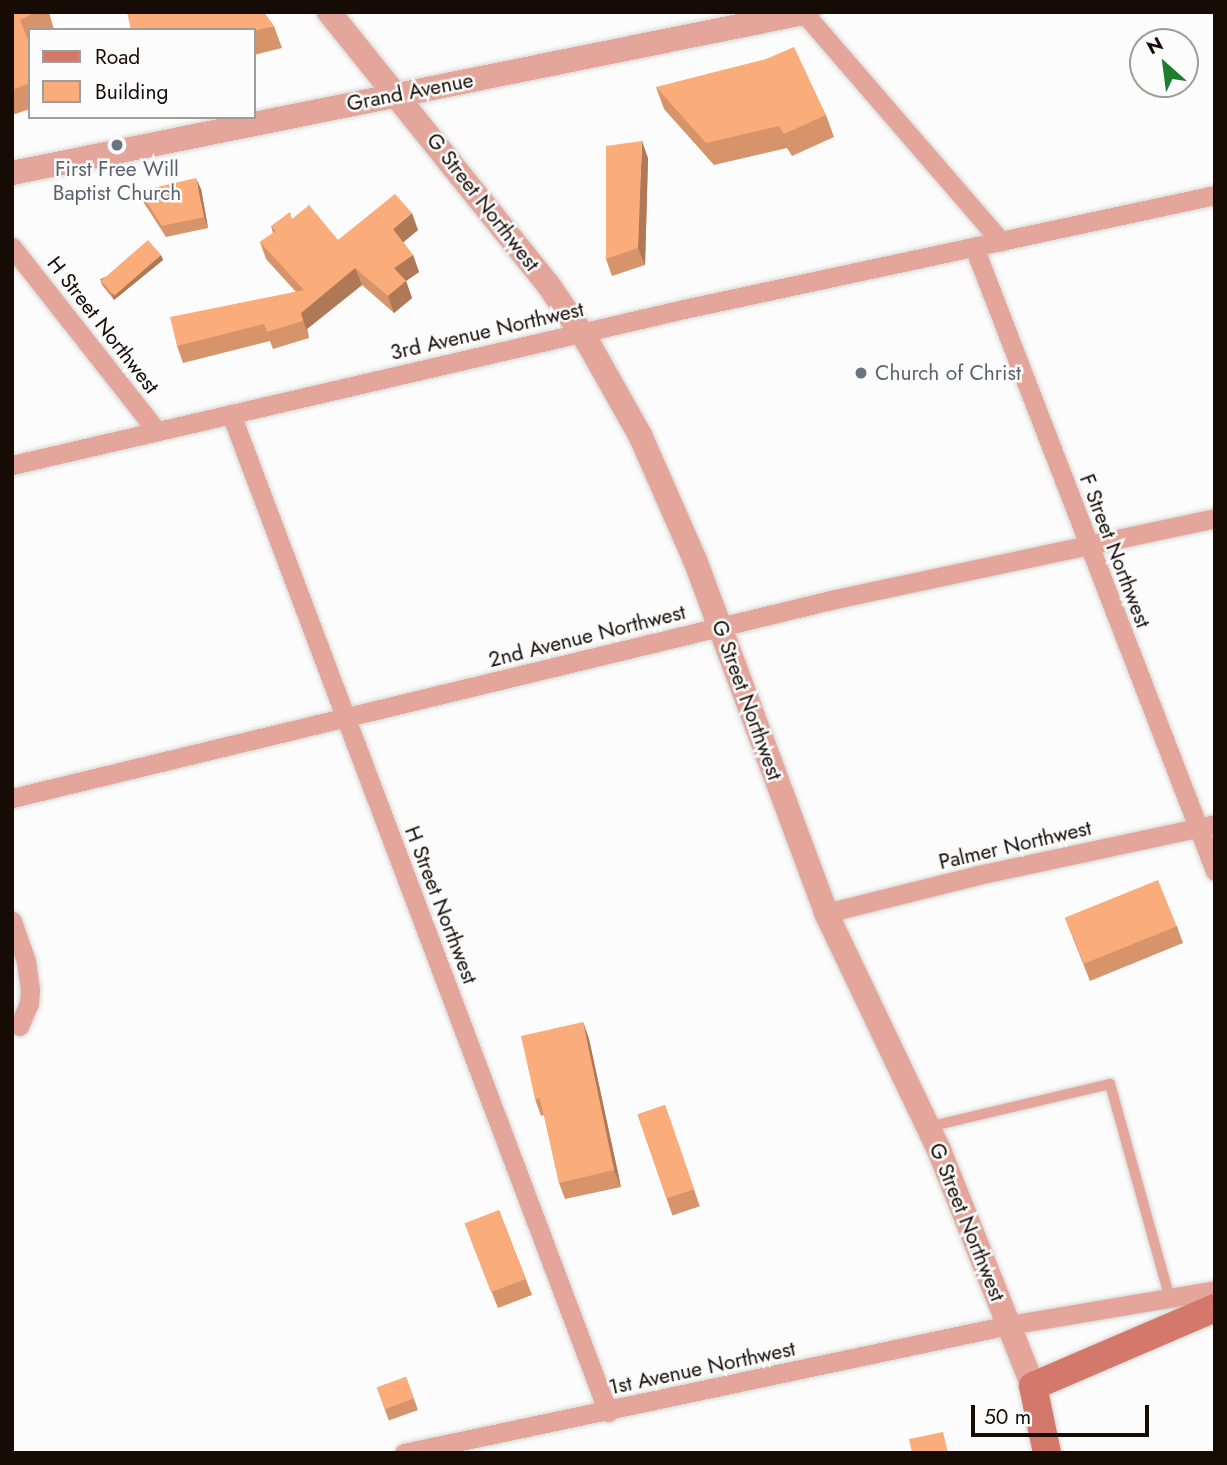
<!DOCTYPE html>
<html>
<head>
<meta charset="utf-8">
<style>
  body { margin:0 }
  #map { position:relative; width:1227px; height:1465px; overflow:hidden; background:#fcfcfc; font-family:Jost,sans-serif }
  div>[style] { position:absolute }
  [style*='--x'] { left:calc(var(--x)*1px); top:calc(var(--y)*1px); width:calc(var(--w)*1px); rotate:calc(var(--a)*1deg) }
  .roads { filter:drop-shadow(0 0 2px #d7d6d4) drop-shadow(0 0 2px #d7d6d4) }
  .service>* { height:10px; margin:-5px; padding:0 5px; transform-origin:5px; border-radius:5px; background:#e4a59a }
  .minor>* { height:19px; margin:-9.5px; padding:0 9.5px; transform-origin:9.5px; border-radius:9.5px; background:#e4a59a }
  .tertiary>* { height:24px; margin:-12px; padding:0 12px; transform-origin:12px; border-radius:12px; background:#e4a59a }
  .secondary>* { height:28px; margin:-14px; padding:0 14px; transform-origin:14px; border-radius:14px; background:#d3786a }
  .wall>* { inset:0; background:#d7946a; transform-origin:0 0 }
  .shaded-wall>* { inset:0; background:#af7856 }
  .building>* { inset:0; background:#faac7b; transform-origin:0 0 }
  .dots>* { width:19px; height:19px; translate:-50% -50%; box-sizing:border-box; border:4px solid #fcfcfc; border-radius:50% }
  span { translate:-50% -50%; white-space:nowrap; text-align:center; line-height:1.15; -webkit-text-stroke:5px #fcfcfc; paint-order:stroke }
  .street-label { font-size:21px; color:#160c05 }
  .worship-label { font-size:21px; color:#5b616d }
  .left { translate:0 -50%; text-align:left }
  .frame { position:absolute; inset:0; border:14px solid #160c05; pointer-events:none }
  .legend { position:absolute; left:28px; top:28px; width:228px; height:91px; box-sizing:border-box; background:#fcfcfc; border:2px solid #a09c99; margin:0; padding:9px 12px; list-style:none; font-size:21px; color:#160c05 }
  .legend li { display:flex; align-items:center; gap:14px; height:35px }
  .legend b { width:35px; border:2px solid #a09c99 }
  .north { position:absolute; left:1129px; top:28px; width:70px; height:70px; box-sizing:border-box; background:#fcfcfc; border:2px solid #a09c99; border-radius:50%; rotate:332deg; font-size:19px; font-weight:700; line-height:28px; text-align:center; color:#160c05 }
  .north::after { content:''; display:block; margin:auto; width:24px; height:32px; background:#1d7e30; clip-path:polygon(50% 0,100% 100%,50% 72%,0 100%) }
  .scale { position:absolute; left:971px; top:1405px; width:178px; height:32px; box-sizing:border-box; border:4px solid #160c05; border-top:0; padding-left:9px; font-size:21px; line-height:24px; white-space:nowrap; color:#160c05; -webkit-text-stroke:5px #fcfcfc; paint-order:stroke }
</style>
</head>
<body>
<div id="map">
  <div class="roads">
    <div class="service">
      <i style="--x:928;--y:1127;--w:187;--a:-13.3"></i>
      <i style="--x:1110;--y:1084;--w:220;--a:74.4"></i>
    </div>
    <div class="minor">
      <i style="--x:803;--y:12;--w:303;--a:49.2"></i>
      <i style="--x:12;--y:247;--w:234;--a:51.8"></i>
      <i style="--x:974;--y:247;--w:669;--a:68.88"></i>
      <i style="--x:231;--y:414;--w:1067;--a:69.31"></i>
      <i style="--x:12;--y:465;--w:690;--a:-13.07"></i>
      <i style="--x:684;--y:309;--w:543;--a:-12.12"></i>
      <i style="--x:12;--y:798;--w:847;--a:-13.59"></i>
      <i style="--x:835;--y:599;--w:389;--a:-12"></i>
      <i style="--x:826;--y:913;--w:157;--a:-14"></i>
      <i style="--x:978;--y:875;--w:242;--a:-12.1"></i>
      <i style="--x:12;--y:921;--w:42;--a:70.7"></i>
      <i style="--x:26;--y:961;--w:28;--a:82"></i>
      <i style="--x:30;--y:989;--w:14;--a:94"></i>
      <i style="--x:29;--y:1003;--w:25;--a:113"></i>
      <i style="--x:404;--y:1453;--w:618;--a:-11.95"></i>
      <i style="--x:1009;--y:1325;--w:209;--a:-9.6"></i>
    </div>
    <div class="tertiary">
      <i style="--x:329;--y:12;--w:351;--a:51.2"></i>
      <i style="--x:549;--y:286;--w:67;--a:55.4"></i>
      <i style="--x:587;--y:341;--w:108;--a:60.6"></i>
      <i style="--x:640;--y:435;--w:137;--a:66.3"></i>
      <i style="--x:695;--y:560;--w:377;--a:69.6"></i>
      <i style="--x:826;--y:913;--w:263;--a:64.5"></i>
      <i style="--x:939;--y:1150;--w:254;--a:68.3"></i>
      <i style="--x:12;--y:173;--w:812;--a:-11.43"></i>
    </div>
    <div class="secondary">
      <i style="--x:1047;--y:1453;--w:68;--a:-101.8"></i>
      <i style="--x:1033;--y:1386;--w:198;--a:-23.2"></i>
    </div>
  </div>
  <div class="wall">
    <i style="clip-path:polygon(12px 12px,49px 12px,54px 30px,30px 30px,30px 41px,28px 41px,30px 45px,30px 109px,12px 115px)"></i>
    <i style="clip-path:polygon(274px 26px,282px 48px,254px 55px,254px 30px)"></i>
    <i style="clip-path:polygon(656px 87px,826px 115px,834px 137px,792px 156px,787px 148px,714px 165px,664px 109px)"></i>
    <i style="clip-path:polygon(648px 158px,645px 265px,612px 276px,606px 259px)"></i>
    <i style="clip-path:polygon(201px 189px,208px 228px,166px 237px,144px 203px,140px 191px)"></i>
    <i style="clip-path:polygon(292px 219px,338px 240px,418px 230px,403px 242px,413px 255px,419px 272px,406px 281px,412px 298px,394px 313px,362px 285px,307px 329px,309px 338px,273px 349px,270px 341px,183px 363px,177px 346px,296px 292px,266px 259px,260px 242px,273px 233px,271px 226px)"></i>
    <i style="clip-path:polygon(161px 255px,163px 260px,114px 300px,102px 285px,100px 279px)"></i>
    <i style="clip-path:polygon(1065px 918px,1177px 926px,1183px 943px,1090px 981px)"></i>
    <i style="clip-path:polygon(583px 1022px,589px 1039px,621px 1187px,565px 1199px,559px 1183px,544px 1115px,541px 1116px,535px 1099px)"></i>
    <i style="left:665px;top:1105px;width:107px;height:29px;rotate:71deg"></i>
    <i style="clip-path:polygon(499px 1210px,532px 1295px,498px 1308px,471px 1240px)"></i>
    <i style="left:406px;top:1377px;width:35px;height:31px;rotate:70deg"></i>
  </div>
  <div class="shaded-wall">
    <i style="clip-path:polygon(642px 141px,648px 158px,645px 265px,638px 248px)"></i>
    <i style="clip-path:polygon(196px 178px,201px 189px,208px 228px,204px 217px)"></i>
    <i style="clip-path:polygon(412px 213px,418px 230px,399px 246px,393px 229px)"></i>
    <i style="clip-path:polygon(161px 255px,163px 260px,114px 300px,112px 294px)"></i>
    <i style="clip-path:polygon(413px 255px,419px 272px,406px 281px,412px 298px,394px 313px,388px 296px,394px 268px)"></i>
    <i style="clip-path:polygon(355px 268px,362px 285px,307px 329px,309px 338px,301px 313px)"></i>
    <i style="clip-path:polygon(583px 1022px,589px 1039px,621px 1187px,614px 1170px)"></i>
  </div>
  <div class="building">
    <i style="clip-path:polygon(12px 12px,36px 12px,20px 20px,30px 45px,30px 83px,12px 90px)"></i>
    <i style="clip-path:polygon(127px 12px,264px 12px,274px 26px,254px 31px,254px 30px,131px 30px)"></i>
    <i style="clip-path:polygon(794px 47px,826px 115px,784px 134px,779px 126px,706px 143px,656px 87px,766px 59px)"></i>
    <i style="clip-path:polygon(642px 141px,638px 248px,606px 259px,606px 146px)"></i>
    <i style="clip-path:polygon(196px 178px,204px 217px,162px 226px,140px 191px)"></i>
    <i style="clip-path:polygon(395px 194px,412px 213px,393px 229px,413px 255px,394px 268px,406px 281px,388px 296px,355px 268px,301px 313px,303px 321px,267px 332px,264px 324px,177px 346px,170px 317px,304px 290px,260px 242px,276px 231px,271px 226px,290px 212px,292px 219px,309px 205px,338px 240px)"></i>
    <i style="left:148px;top:240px;width:20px;height:62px;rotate:49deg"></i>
    <i style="left:1158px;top:880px;width:50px;height:100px;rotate:68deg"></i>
    <i style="clip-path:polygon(583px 1022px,614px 1170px,559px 1183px,540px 1098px,535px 1099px,521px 1036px)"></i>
    <i style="left:665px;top:1105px;width:89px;height:29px;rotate:71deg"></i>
    <i style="left:499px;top:1210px;width:74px;height:37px;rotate:69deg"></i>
    <i style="left:406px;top:1377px;width:23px;height:31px;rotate:70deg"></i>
    <i style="clip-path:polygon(943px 1432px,948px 1453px,912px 1453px,909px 1439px)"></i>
  </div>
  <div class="dots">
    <i style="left:117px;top:145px;background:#6b7280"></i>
    <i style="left:861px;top:373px;background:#6b7280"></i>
  </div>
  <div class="street-label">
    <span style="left:410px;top:92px;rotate:-11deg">Grand Avenue</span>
    <span style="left:483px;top:202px;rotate:52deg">G Street Northwest</span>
    <span style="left:103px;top:325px;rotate:52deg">H Street Northwest</span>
    <span style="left:487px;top:331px;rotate:-13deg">3rd Avenue Northwest</span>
    <span style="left:1115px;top:551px;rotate:69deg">F Street Northwest</span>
    <span style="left:587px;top:636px;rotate:-14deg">2nd Avenue Northwest</span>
    <span style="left:747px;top:700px;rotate:70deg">G Street Northwest</span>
    <span style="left:1015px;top:845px;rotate:-13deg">Palmer Northwest</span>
    <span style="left:441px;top:905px;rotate:69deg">H Street Northwest</span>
    <span style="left:967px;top:1222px;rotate:68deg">G Street Northwest</span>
    <span style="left:702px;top:1368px;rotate:-12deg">1st Avenue Northwest</span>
  </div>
  <div class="worship-label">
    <span style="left:117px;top:181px">First Free Will<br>Baptist Church</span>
    <span class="left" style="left:875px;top:373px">Church of Christ</span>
  </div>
  <div class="frame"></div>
  <ul class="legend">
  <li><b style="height:9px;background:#d3786a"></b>Road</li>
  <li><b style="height:19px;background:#faac7b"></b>Building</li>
  </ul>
  <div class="north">N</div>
  <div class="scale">50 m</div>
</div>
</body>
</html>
